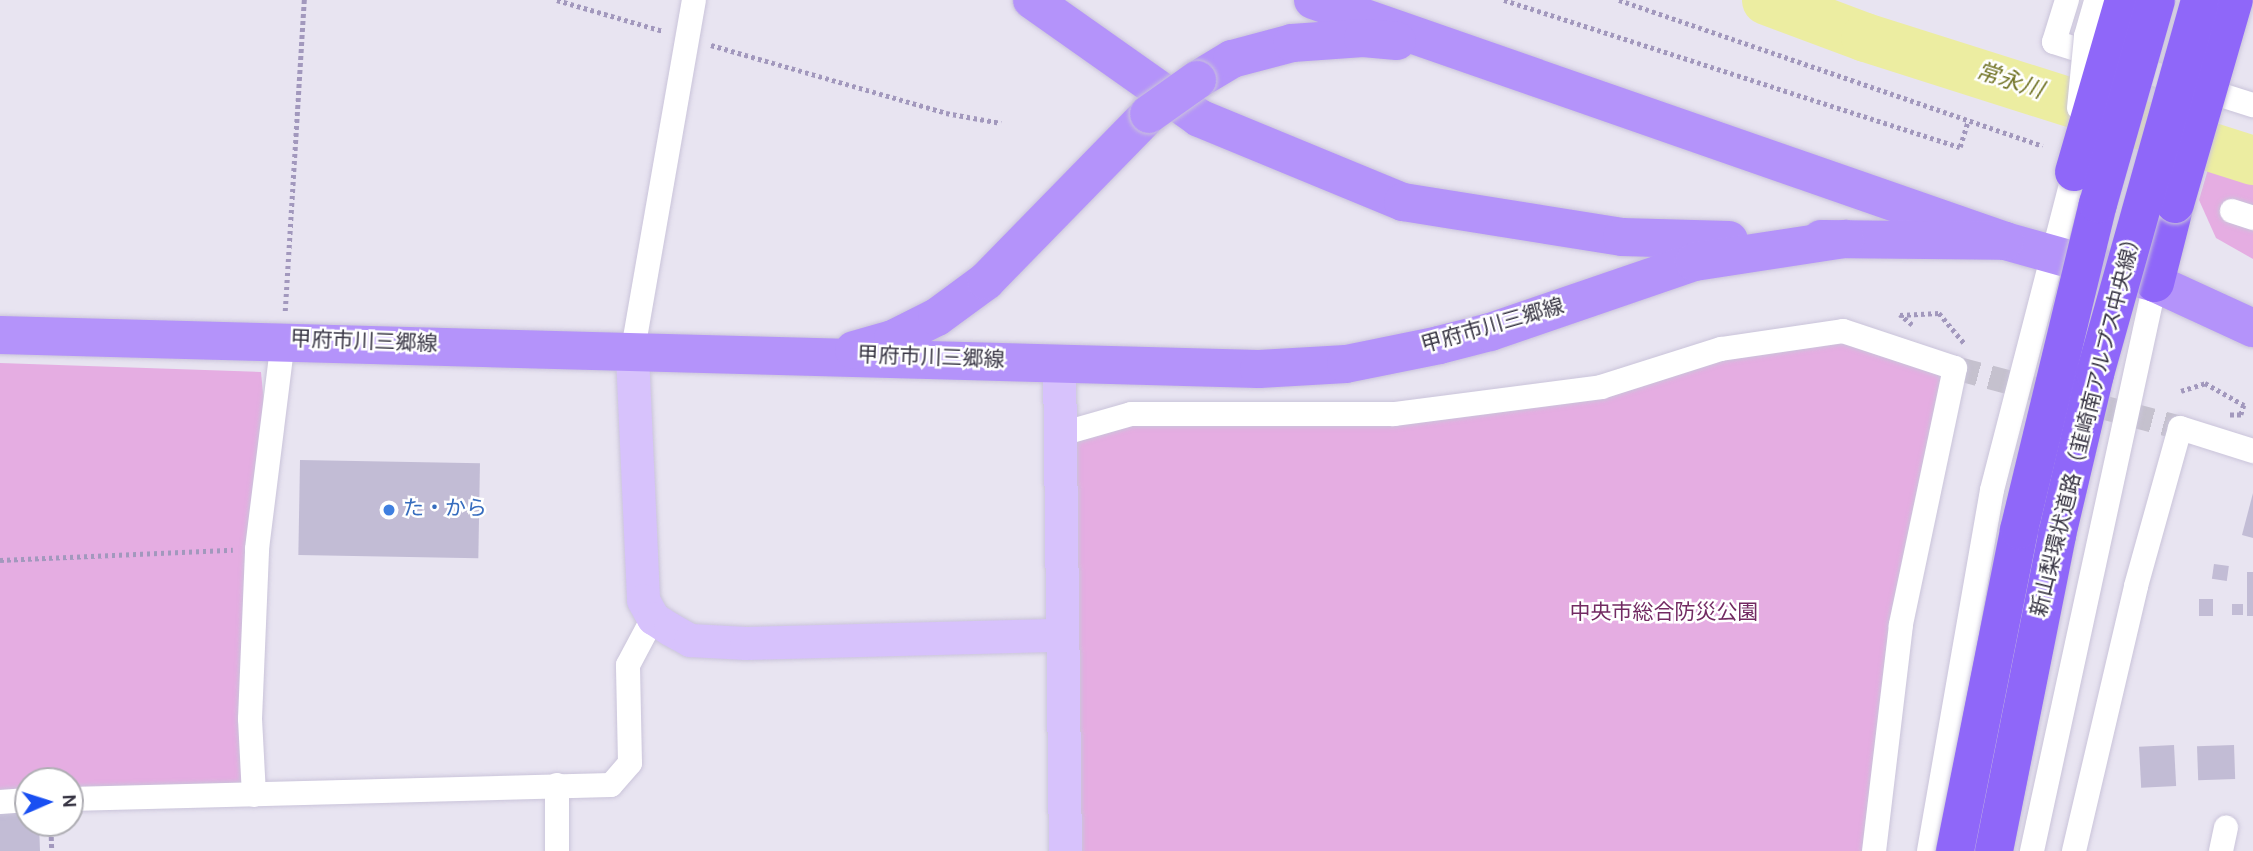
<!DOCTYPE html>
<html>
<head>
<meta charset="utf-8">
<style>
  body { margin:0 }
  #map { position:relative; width:2253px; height:851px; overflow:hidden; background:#e8e4f1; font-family:Overpass,"Noto Sans JP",sans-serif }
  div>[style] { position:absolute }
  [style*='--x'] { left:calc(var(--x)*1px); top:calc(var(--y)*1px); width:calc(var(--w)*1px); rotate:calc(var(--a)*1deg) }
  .green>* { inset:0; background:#e5ade2 }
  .river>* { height:49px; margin:-24.5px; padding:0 24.5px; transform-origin:24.5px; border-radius:24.5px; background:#eceda1 }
  .building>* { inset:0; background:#c2bcd5; transform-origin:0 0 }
  .street-tunnel>* { height:24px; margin-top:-12px; transform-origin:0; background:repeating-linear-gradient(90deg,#c5c1ce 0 24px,transparent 0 36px) }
  .path>* { height:4.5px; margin-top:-2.25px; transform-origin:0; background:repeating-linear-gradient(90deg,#a298bd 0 3.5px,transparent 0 7px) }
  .roads { filter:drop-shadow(0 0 2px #cac4da) drop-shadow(0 0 2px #cac4da) }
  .street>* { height:24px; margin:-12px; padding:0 12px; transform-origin:12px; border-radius:12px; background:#fff }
  .secondary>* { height:33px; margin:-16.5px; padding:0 16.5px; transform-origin:16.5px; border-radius:16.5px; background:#d7c2fc }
  .primary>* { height:38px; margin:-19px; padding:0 19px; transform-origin:19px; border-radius:19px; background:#b493fa }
  .highway>* { height:38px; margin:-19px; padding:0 19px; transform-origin:19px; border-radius:19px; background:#8f67f9 }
  .bridges { filter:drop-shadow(0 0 2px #cac4da) drop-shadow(0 0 2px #cac4da) }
  .street-bridge>* { height:24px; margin:-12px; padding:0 12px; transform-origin:12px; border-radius:12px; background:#fff }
  .primary-bridge>* { height:38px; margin:-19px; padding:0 19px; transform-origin:19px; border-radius:19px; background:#b493fa }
  .highway-bridge>* { height:38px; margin:-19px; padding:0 19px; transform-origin:19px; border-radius:19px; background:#8f67f9 }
  .dots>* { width:19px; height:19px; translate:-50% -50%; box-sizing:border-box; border:4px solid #fff; border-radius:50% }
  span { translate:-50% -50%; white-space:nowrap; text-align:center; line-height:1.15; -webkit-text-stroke:5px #fff; paint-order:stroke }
  .street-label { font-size:21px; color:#373443 }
  .shop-label { font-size:21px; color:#366cbe }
  .left { translate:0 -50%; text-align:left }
  .park-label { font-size:21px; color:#722a62 }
  .water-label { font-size:23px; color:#727426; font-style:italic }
  .north { position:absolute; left:14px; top:767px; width:70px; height:70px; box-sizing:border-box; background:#fff; border:2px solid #afaeb4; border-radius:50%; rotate:87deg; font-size:19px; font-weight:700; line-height:28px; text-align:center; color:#373443 }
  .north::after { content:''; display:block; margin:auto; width:24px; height:32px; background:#194ff2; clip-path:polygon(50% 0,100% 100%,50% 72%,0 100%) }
</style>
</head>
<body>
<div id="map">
  <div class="green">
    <i style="clip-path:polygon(2210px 162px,2253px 175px,2253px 259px,2216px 238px,2199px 200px)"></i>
    <i style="clip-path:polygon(1843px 331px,1955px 368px,1874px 851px,1065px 851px,1061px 434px,1131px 414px,1394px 414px)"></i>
    <i style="clip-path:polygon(0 363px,261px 372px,268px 445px,243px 787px,70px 793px,70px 781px,28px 781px,28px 794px,0 795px)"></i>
  </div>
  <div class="river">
    <i style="--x:1766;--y:0;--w:106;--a:20.5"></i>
    <i style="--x:1865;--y:37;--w:407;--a:17.6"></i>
  </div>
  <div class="building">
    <i style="left:300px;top:460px;width:180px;height:95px;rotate:1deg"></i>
    <i style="clip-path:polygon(2253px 493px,2253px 538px,2242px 535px)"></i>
    <i style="left:2214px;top:564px;width:15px;height:15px;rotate:8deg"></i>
    <i style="left:2247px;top:572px;width:6px;height:44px"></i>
    <i style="left:2199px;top:599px;width:14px;height:17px"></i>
    <i style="left:2243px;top:604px;width:11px;height:11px;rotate:90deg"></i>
    <i style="left:2174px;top:745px;width:41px;height:35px;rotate:87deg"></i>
    <i style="left:2234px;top:745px;width:34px;height:37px;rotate:88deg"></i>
    <i style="clip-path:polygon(28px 812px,28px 823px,39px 823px,40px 851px,0 851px,0 813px)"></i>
  </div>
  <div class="street-tunnel">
    <i style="--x:1955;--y:368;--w:233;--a:14.9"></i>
  </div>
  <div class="path">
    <i style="--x:557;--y:0;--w:110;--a:16.3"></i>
    <i style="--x:1504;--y:0;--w:479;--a:17.9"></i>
    <i style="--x:1960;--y:147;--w:27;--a:-73"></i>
    <i style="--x:1619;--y:0;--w:448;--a:19"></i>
    <i style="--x:711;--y:45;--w:245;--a:16.1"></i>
    <i style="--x:946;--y:113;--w:56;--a:10.3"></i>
    <i style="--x:285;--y:311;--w:312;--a:-86.5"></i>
    <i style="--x:1912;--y:325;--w:16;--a:-140"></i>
    <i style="--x:1900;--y:315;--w:39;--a:-3"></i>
    <i style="--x:1939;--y:313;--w:40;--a:50"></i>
    <i style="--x:2181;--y:391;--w:25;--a:-18"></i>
    <i style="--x:2205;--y:383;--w:45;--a:29.4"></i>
    <i style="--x:2244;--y:405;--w:10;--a:107"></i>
    <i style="--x:2241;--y:415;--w:14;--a:180"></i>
    <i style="--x:0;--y:560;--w:233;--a:-2.5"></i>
    <i style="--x:51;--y:823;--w:28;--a:88"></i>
  </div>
  <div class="roads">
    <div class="street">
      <i style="--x:2067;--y:0;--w:44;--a:107.2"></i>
      <i style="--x:2054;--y:42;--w:209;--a:17.6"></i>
      <i style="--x:2232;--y:211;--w:22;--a:18"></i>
      <i style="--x:632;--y:355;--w:360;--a:-80.1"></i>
      <i style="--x:1061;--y:434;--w:73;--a:-15.9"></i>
      <i style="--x:1131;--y:414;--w:263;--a:0"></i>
      <i style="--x:1394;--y:414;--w:209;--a:-7.4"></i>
      <i style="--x:1601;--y:387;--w:126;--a:-17.6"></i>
      <i style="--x:1721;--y:349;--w:123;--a:-8.4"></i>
      <i style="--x:1843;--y:331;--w:118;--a:18.3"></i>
      <i style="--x:1955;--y:368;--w:263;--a:101.9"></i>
      <i style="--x:1901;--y:625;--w:228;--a:96.8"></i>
      <i style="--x:557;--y:785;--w:66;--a:90"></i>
      <i style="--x:254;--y:795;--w:76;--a:-93"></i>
      <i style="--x:250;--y:719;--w:170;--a:-87.6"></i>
      <i style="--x:257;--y:549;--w:211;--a:-82.9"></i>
      <i style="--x:70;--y:799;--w:541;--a:-1.48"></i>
      <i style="--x:611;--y:785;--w:29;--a:-49"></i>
      <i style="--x:630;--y:763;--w:98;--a:-91.2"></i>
      <i style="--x:628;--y:665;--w:53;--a:-62"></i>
      <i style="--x:0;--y:802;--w:28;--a:-4"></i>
      <i style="--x:1929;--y:851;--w:366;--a:-80.1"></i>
      <i style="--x:1992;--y:490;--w:328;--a:-75.5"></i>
      <i style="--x:2032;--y:851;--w:581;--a:-77.78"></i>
      <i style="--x:2074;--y:851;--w:272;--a:-76.8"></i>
      <i style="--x:2136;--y:586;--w:164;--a:-74.4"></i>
      <i style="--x:2180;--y:428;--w:77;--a:17.5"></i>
      <i style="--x:2221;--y:851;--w:24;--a:-78"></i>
    </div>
    <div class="secondary">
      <i style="--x:632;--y:355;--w:245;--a:87.4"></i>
      <i style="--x:643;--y:600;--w:21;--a:61"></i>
      <i style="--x:653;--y:618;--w:20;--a:33"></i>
      <i style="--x:670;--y:629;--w:23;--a:29"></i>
      <i style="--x:690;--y:640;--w:56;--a:3.1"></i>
      <i style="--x:746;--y:643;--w:314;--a:-1.5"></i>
      <i style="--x:1059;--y:362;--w:489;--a:89.3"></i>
    </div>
    <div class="primary">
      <i style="--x:1032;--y:0;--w:204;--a:35.2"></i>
      <i style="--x:1199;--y:118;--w:221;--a:22.4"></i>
      <i style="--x:1403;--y:202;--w:222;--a:9.1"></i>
      <i style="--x:1622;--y:237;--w:107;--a:1.6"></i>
      <i style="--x:1313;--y:0;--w:733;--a:19.2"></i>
      <i style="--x:2005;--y:241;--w:156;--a:15.6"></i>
      <i style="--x:2155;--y:283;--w:108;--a:24.7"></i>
      <i style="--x:1197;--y:80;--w:41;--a:-31"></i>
      <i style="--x:1232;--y:59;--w:62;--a:-14.9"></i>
      <i style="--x:1292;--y:43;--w:71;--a:-4"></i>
      <i style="--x:1363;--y:38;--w:34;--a:5"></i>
      <i style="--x:1821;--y:239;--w:184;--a:0.6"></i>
      <i style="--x:0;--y:335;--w:1259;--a:1.55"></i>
      <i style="--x:1259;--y:369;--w:87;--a:-3.3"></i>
      <i style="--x:1346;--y:364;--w:95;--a:-11.5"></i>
      <i style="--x:1439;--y:345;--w:53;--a:-14.3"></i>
      <i style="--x:1490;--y:332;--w:216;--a:-18.9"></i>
      <i style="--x:1694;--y:262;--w:153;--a:-8.7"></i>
      <i style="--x:854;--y:350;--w:41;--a:-15.8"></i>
      <i style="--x:893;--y:339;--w:49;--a:-26.6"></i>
      <i style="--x:937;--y:317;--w:61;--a:-36.3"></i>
      <i style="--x:986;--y:281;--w:233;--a:-45.7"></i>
    </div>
    <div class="highway">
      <i style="--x:2155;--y:283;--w:81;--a:-75.8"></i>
    </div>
  </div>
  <div class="bridges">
    <div class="street-bridge">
      <i style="--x:2079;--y:108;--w:72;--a:-84.4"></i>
      <i style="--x:2086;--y:36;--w:33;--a:-74"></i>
    </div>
    <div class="primary-bridge">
      <i style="--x:1149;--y:114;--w:59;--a:-35.3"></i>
    </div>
    <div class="highway-bridge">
      <i style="--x:2074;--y:172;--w:179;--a:-73.8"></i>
      <i style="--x:2175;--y:204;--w:212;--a:-73.9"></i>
      <i style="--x:1955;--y:851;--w:327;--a:-78.7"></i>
      <i style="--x:2019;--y:530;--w:335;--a:-76.4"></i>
      <i style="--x:2098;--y:204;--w:212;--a:-74.1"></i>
      <i style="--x:1994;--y:851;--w:322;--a:-78.7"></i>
      <i style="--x:2057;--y:535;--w:165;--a:-76.7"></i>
      <i style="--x:2095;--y:374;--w:388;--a:-74.3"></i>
    </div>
  </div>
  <div class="dots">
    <i style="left:389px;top:510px;background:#3f7fe0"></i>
  </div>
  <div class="street-label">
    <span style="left:1493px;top:327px;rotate:-16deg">甲府市川三郷線</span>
    <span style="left:364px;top:343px;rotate:2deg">甲府市川三郷線</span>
    <span style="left:931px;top:359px;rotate:2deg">甲府市川三郷線</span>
    <span style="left:2088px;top:423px;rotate:-76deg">新山梨環状道路（韮崎南アルプス中央線）</span>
  </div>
  <div class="shop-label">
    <span class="left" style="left:403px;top:510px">た・から</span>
  </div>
  <div class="park-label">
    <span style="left:1664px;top:614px">中央市総合防災公園</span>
  </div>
  <div class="water-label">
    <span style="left:2009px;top:83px;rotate:18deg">常永川</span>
  </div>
  <div class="north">N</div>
</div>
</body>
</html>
